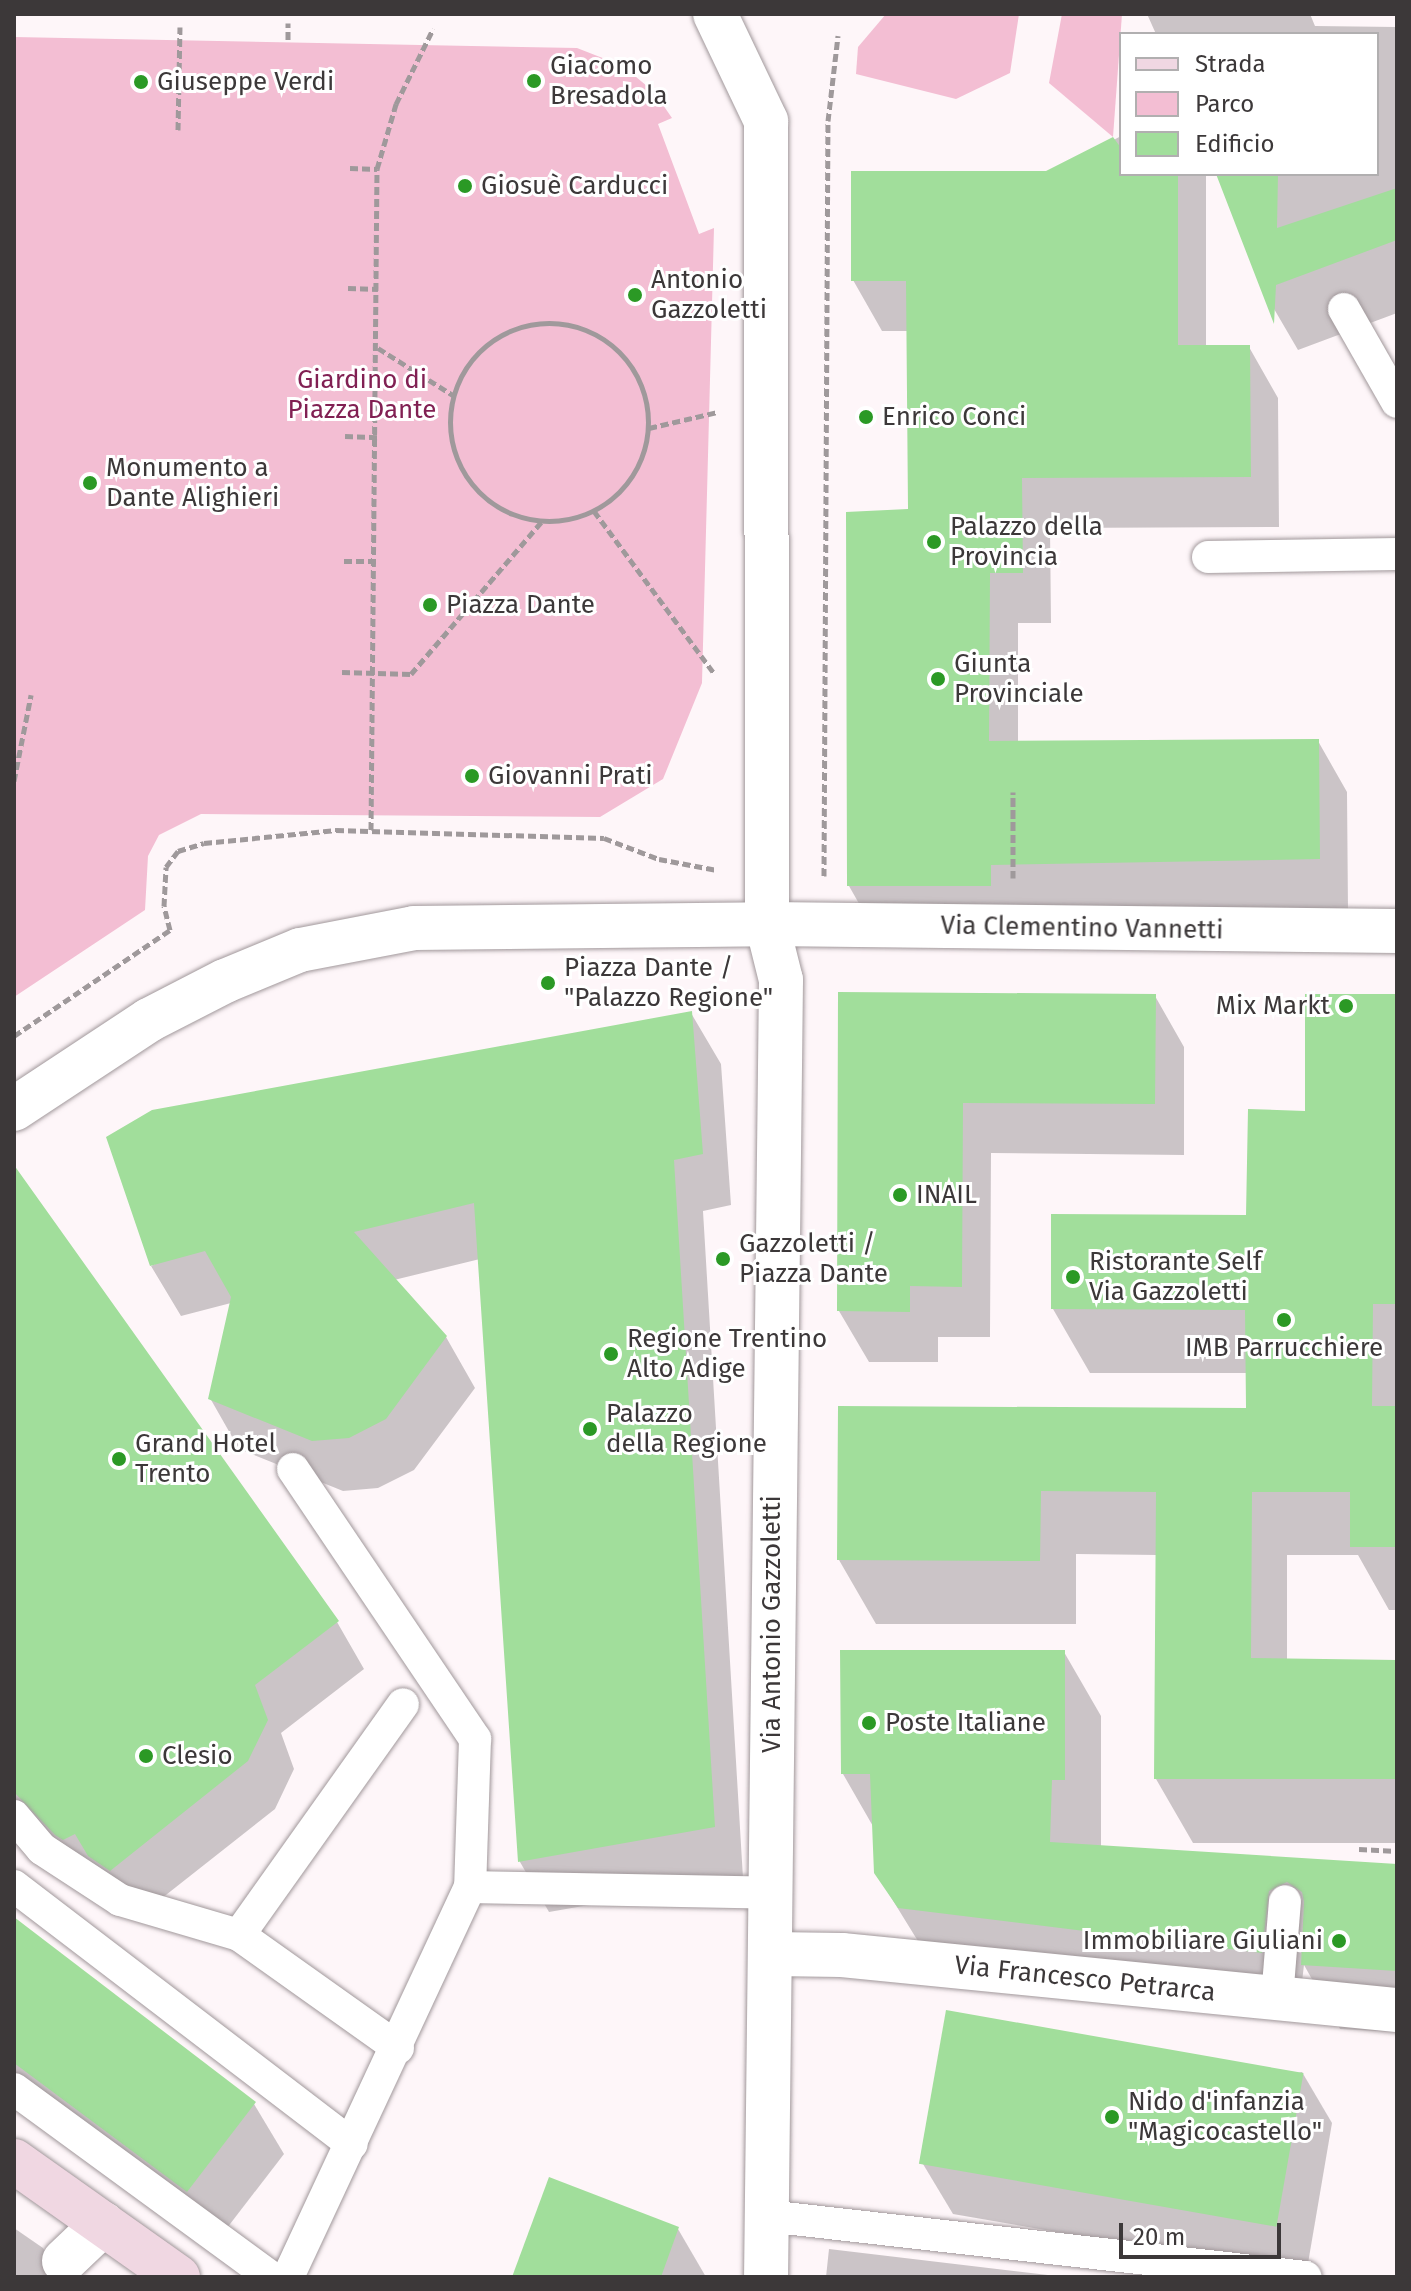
<!DOCTYPE html>
<html>
<head>
<meta charset="utf-8">
<style>
  body { margin:0 }
  #map { position:relative; width:1411px; height:2291px; overflow:hidden; background:#fef6f9; font-family:"Fira Sans",sans-serif }
  div>[style] { position:absolute }
  [style*='--x'] { left:calc(var(--x)*1px); top:calc(var(--y)*1px); width:calc(var(--w)*1px); rotate:calc(var(--a)*1deg) }
  .green>* { inset:0; background:#f3bed3 }
  .shadow>* { inset:0; background:#0003 }
  .building>* { inset:0; background:#a1de9b; transform-origin:0 0 }
  .path>* { height:5px; margin-top:-2.5px; transform-origin:0; background:repeating-linear-gradient(90deg,#9f999b 0 8px,transparent 0 12px) }
  .path>.ring { margin:-2.5px; padding:0; box-sizing:content-box; background:none; border:5px solid #9f999b; border-radius:50% }
  .roads { filter:drop-shadow(0 0 2px #a1989b) drop-shadow(0 0 2px #a1989b) }
  .lane>* { height:32px; margin:-16px; padding:0 16px; transform-origin:16px; border-radius:16px; background:#fff }
  .street>* { height:44px; margin:-22px; padding:0 22px; transform-origin:22px; border-radius:22px; background:#fff }
  .secondary>* { height:44px; margin:-22px; padding:0 22px; transform-origin:22px; border-radius:22px; background:#f0d7e2 }
  .dots>* { width:22px; height:22px; translate:-50% -50%; box-sizing:border-box; border:4px solid #fff; border-radius:50% }
  span { translate:-50% -50%; white-space:nowrap; text-align:center; line-height:1.15; -webkit-text-stroke:6px #fff; paint-order:stroke }
  .poi-label { font-size:26px; color:#3c3839 }
  .left { translate:0 -50%; text-align:left }
  .right { translate:-100% -50%; text-align:right }
  .park-label { font-size:26px; color:#812053 }
  .street-label { font-size:26px; color:#3c3839 }
  .frame { position:absolute; inset:0; border:16px solid #3c3839; pointer-events:none }
  .legend { position:absolute; left:1119px; top:32px; width:260px; height:144px; box-sizing:border-box; background:#fff; border:2px solid #b1afb0; margin:0; padding:10px 14px; list-style:none; font-size:24px; color:#3c3839 }
  .legend li { display:flex; align-items:center; gap:16px; height:40px }
  .legend b { width:40px; border:2px solid #b1afb0 }
  .scale { position:absolute; left:1119px; top:2223px; width:162px; height:36px; box-sizing:border-box; border:4px solid #3c3839; border-top:0; padding-left:10px; font-size:24px; line-height:28px; white-space:nowrap; color:#3c3839; -webkit-text-stroke:6px #fff; paint-order:stroke }
</style>
</head>
<body>
<div id="map">
  <div class="green">
    <i style="clip-path:polygon(886px 14px,1019px 14px,1010px 73px,956px 99px,856px 74px,858px 47px)"></i>
    <i style="clip-path:polygon(1062px 14px,1122px 14px,1113px 137px,1049px 83px)"></i>
    <i style="clip-path:polygon(14px 37px,577px 48px,623px 66px,654px 92px,672px 118px,658px 124px,699px 234px,714px 228px,702px 683px,663px 779px,600px 817px,201px 814px,159px 835px,148px 856px,145px 910px,14px 997px)"></i>
  </div>
  <div class="shadow">
    <i style="clip-path:polygon(1147px 14px,1310px 14px,1315px 26px,1397px 27px,1397px 313px,1298px 350px,1263px 290px,1218px 174px,1377px 174px,1377px 34px,1156px 34px)"></i>
    <i style="clip-path:polygon(1121px 136px,1121px 174px,1206px 174px,1206px 347px,1249px 347px,1278px 398px,1279px 527px,1050px 528px,1051px 623px,1018px 623px,1018px 742px,1318px 741px,1347px 792px,1348px 910px,878px 937px,849px 886px,910px 511px,909px 331px,882px 331px,853px 280px)"></i>
    <i style="clip-path:polygon(840px 994px,1155px 996px,1184px 1047px,1184px 1155px,991px 1153px,990px 1337px,938px 1337px,938px 1362px,869px 1362px,839px 1311px)"></i>
    <i style="clip-path:polygon(1397px 996px,1397px 1610px,1389px 1610px,1358px 1555px,1287px 1555px,1287px 1660px,1397px 1661px,1397px 1843px,1193px 1843px,1156px 1779px,1157px 1555px,1076px 1554px,1076px 1624px,876px 1624px,839px 1560px,1248px 1410px,1248px 1373px,1090px 1373px,1053px 1309px,1248px 1217px,1307px 1113px)"></i>
    <i style="clip-path:polygon(691px 1013px,721px 1064px,731px 1205px,703px 1211px,743px 1878px,549px 1912px,520px 1862px,480px 1259px,394px 1280px,446px 1337px,475px 1388px,414px 1470px,378px 1488px,343px 1491px,239px 1449px,210px 1398px,231px 1303px,181px 1316px,151px 1266px)"></i>
    <i style="clip-path:polygon(14px 1209px,337px 1622px,364px 1669px,281px 1733px,294px 1769px,275px 1809px,138px 1917px,14px 1802px)"></i>
    <i style="clip-path:polygon(1064px 1652px,1101px 1716px,1101px 1847px,1397px 1866px,1397px 2032px,1340px 2029px,1304px 1965px,1298px 2016px,937px 1972px,876px 1873px,874px 1828px,843px 1774px)"></i>
    <i style="clip-path:polygon(14px 1920px,254px 2104px,284px 2154px,217px 2241px,14px 2088px)"></i>
    <i style="clip-path:polygon(1302px 2072px,1332px 2123px,1306px 2275px,953px 2214px,923px 2164px)"></i>
    <i style="clip-path:polygon(14px 2228px,43px 2248px,59px 2277px,14px 2277px)"></i>
    <i style="clip-path:polygon(678px 2229px,706px 2277px,514px 2277px)"></i>
    <i style="clip-path:polygon(829px 2249px,1065px 2277px,826px 2277px)"></i>
  </div>
  <div class="building">
    <i style="clip-path:polygon(1113px 137px,1121px 148px,1121px 174px,1178px 174px,1178px 345px,1250px 345px,1251px 477px,1022px 478px,1023px 573px,990px 573px,989px 741px,1319px 739px,1320px 859px,991px 865px,991px 886px,847px 886px,846px 512px,908px 509px,906px 281px,851px 281px,851px 171px,1046px 171px)"></i>
    <i style="clip-path:polygon(1216px 174px,1278px 174px,1277px 228px,1397px 188px,1397px 240px,1276px 285px,1274px 324px)"></i>
    <i style="clip-path:polygon(838px 992px,1156px 994px,1155px 1104px,963px 1103px,962px 1287px,910px 1286px,910px 1312px,837px 1311px)"></i>
    <i style="clip-path:polygon(1305px 994px,1397px 994px,1397px 1304px,1373px 1304px,1372px 1406px,1397px 1406px,1397px 1547px,1350px 1547px,1350px 1492px,1252px 1492px,1251px 1658px,1397px 1660px,1397px 1779px,1154px 1779px,1156px 1492px,1041px 1491px,1040px 1561px,837px 1560px,838px 1406px,1246px 1408px,1245px 1310px,1051px 1309px,1051px 1214px,1246px 1215px,1248px 1109px,1305px 1111px)"></i>
    <i style="clip-path:polygon(692px 1011px,703px 1154px,674px 1160px,715px 1827px,518px 1862px,474px 1203px,354px 1232px,447px 1336px,386px 1419px,349px 1438px,312px 1441px,208px 1399px,231px 1297px,205px 1251px,150px 1266px,106px 1137px,152px 1110px)"></i>
    <i style="clip-path:polygon(14px 1165px,339px 1621px,255px 1685px,268px 1720px,248px 1761px,110px 1871px,88px 1856px,75px 1834px,63px 1840px,55px 1835px,14px 1792px)"></i>
    <i style="clip-path:polygon(840px 1650px,1065px 1650px,1065px 1780px,1052px 1780px,1050px 1842px,1397px 1864px,1397px 1971px,1301px 1965px,1304px 1902px,1302px 1892px,1287px 1882px,1269px 1891px,1262px 1953px,898px 1908px,874px 1873px,870px 1774px,841px 1774px)"></i>
    <i style="clip-path:polygon(14px 1917px,256px 2102px,187px 2192px,14px 2063px)"></i>
    <i style="left:946px;top:2010px;width:363px;height:156px;rotate:10deg"></i>
    <i style="clip-path:polygon(549px 2177px,679px 2227px,661px 2277px,512px 2277px)"></i>
  </div>
  <div class="path">
    <i style="--x:288;--y:40;--w:17;--a:-90"></i>
    <i style="--x:178;--y:130;--w:103;--a:-88.9"></i>
    <i style="--x:350;--y:168;--w:27;--a:2"></i>
    <i style="--x:348;--y:288;--w:30;--a:2"></i>
    <i class="ring" style="left:450px;top:323px;width:193px;height:193px"></i>
    <i style="--x:378;--y:348;--w:89;--a:32.1"></i>
    <i style="--x:649;--y:428;--w:71;--a:-13.1"></i>
    <i style="--x:345;--y:436;--w:33;--a:2"></i>
    <i style="--x:594;--y:511;--w:202;--a:53.5"></i>
    <i style="--x:344;--y:561;--w:33;--a:0"></i>
    <i style="--x:342;--y:672;--w:69;--a:1.7"></i>
    <i style="--x:411;--y:674;--w:201;--a:-49.4"></i>
    <i style="--x:14;--y:781;--w:88;--a:-78.8"></i>
    <i style="--x:371;--y:830;--w:661;--a:-89.48"></i>
    <i style="--x:377;--y:169;--w:68;--a:-73.7"></i>
    <i style="--x:396;--y:104;--w:84;--a:-63.7"></i>
    <i style="--x:824;--y:876;--w:755;--a:-89.7"></i>
    <i style="--x:828;--y:121;--w:86;--a:-83.3"></i>
    <i style="--x:1013;--y:878;--w:86;--a:-90"></i>
    <i style="--x:14;--y:1036;--w:189;--a:-34.2"></i>
    <i style="--x:170;--y:930;--w:25;--a:-104"></i>
    <i style="--x:164;--y:906;--w:39;--a:-87"></i>
    <i style="--x:166;--y:867;--w:20;--a:-53"></i>
    <i style="--x:178;--y:851;--w:27;--a:-17"></i>
    <i style="--x:204;--y:843;--w:133;--a:-5.6"></i>
    <i style="--x:336;--y:830;--w:268;--a:1.7"></i>
    <i style="--x:604;--y:838;--w:59;--a:20.9"></i>
    <i style="--x:659;--y:859;--w:59;--a:10.7"></i>
    <i style="--x:1359;--y:1849;--w:38;--a:3"></i>
  </div>
  <div class="roads">
    <div class="lane">
      <i style="--x:1344;--y:309;--w:107;--a:60.3"></i>
      <i style="--x:1208;--y:557;--w:189;--a:-0.9"></i>
      <i style="--x:293;--y:1469;--w:326;--a:56"></i>
      <i style="--x:475;--y:1739;--w:148;--a:91.9"></i>
      <i style="--x:14;--y:1816;--w:43;--a:49.7"></i>
      <i style="--x:42;--y:1849;--w:93;--a:33.2"></i>
      <i style="--x:120;--y:1900;--w:124;--a:16.4"></i>
      <i style="--x:14;--y:1886;--w:425;--a:37.4"></i>
      <i style="--x:1277;--y:1998;--w:97;--a:-85.3"></i>
      <i style="--x:398;--y:2048;--w:195;--a:-144.6"></i>
      <i style="--x:239;--y:1935;--w:283;--a:-54.6"></i>
      <i style="--x:14;--y:2089;--w:318;--a:36.2"></i>
      <i style="--x:767;--y:2216;--w:542;--a:6.46"></i>
      <i style="--x:288;--y:2277;--w:430;--a:-65"></i>
      <i style="--x:470;--y:1887;--w:302;--a:1.1"></i>
    </div>
    <div class="street">
      <i style="--x:715;--y:14;--w:119;--a:64.5"></i>
      <i style="--x:766;--y:121;--w:803;--a:89.93"></i>
      <i style="--x:767;--y:924;--w:58;--a:76"></i>
      <i style="--x:781;--y:980;--w:1297;--a:90.66"></i>
      <i style="--x:14;--y:1109;--w:162;--a:-33.4"></i>
      <i style="--x:149;--y:1020;--w:85;--a:-27.2"></i>
      <i style="--x:225;--y:981;--w:81;--a:-22.5"></i>
      <i style="--x:300;--y:950;--w:116;--a:-10.9"></i>
      <i style="--x:414;--y:928;--w:353;--a:-0.6"></i>
      <i style="--x:767;--y:924;--w:630;--a:0.64"></i>
      <i style="--x:772;--y:1954;--w:70;--a:0.8"></i>
      <i style="--x:842;--y:1955;--w:558;--a:5.66"></i>
      <i style="--x:64;--y:2261;--w:54;--a:-43.5"></i>
    </div>
    <div class="secondary">
      <i style="--x:14;--y:2161;--w:201;--a:35.3"></i>
    </div>
  </div>
  <div class="dots">
    <i style="left:534px;top:81px;background:#2b9925"></i>
    <i style="left:141px;top:82px;background:#2b9925"></i>
    <i style="left:465px;top:186px;background:#2b9925"></i>
    <i style="left:635px;top:295px;background:#2b9925"></i>
    <i style="left:866px;top:417px;background:#2b9925"></i>
    <i style="left:90px;top:483px;background:#2b9925"></i>
    <i style="left:934px;top:542px;background:#2b9925"></i>
    <i style="left:430px;top:605px;background:#2b9925"></i>
    <i style="left:938px;top:679px;background:#2b9925"></i>
    <i style="left:472px;top:776px;background:#2b9925"></i>
    <i style="left:548px;top:983px;background:#2b9925"></i>
    <i style="left:1346px;top:1006px;background:#2b9925"></i>
    <i style="left:900px;top:1195px;background:#2b9925"></i>
    <i style="left:723px;top:1259px;background:#2b9925"></i>
    <i style="left:1073px;top:1277px;background:#2b9925"></i>
    <i style="left:1284px;top:1320px;background:#2b9925"></i>
    <i style="left:611px;top:1354px;background:#2b9925"></i>
    <i style="left:590px;top:1429px;background:#2b9925"></i>
    <i style="left:119px;top:1459px;background:#2b9925"></i>
    <i style="left:869px;top:1723px;background:#2b9925"></i>
    <i style="left:146px;top:1756px;background:#2b9925"></i>
    <i style="left:1339px;top:1941px;background:#2b9925"></i>
    <i style="left:1112px;top:2117px;background:#2b9925"></i>
  </div>
  <div class="poi-label">
    <span class="left" style="left:550px;top:81px">Giacomo<br>Bresadola</span>
    <span class="left" style="left:157px;top:82px">Giuseppe Verdi</span>
    <span class="left" style="left:481px;top:186px">Giosuè Carducci</span>
    <span class="left" style="left:651px;top:295px">Antonio<br>Gazzoletti</span>
    <span class="left" style="left:882px;top:417px">Enrico Conci</span>
    <span class="left" style="left:106px;top:483px">Monumento a<br>Dante Alighieri</span>
    <span class="left" style="left:950px;top:542px">Palazzo della<br>Provincia</span>
    <span class="left" style="left:446px;top:605px">Piazza Dante</span>
    <span class="left" style="left:954px;top:679px">Giunta<br>Provinciale</span>
    <span class="left" style="left:488px;top:776px">Giovanni Prati</span>
    <span class="left" style="left:564px;top:983px">Piazza Dante /<br>"Palazzo Regione"</span>
    <span class="right" style="left:1330px;top:1006px">Mix Markt</span>
    <span class="left" style="left:916px;top:1195px">INAIL</span>
    <span class="left" style="left:739px;top:1259px">Gazzoletti /<br>Piazza Dante</span>
    <span class="left" style="left:1089px;top:1277px">Ristorante Self<br>Via Gazzoletti</span>
    <span class="left" style="left:627px;top:1354px">Regione Trentino<br>Alto Adige</span>
    <span style="left:1284px;top:1348px">IMB Parrucchiere</span>
    <span class="left" style="left:606px;top:1429px">Palazzo<br>della Regione</span>
    <span class="left" style="left:135px;top:1459px">Grand Hotel<br>Trento</span>
    <span class="left" style="left:885px;top:1723px">Poste Italiane</span>
    <span class="left" style="left:162px;top:1756px">Clesio</span>
    <span class="right" style="left:1323px;top:1941px">Immobiliare Giuliani</span>
    <span class="left" style="left:1128px;top:2117px">Nido d'infanzia<br>"Magicocastello"</span>
  </div>
  <div class="park-label">
    <span style="left:362px;top:395px">Giardino di<br>Piazza Dante</span>
  </div>
  <div class="street-label">
    <span style="left:1082px;top:928px;rotate:1deg">Via Clementino Vannetti</span>
    <span style="left:772px;top:1624px;rotate:-90deg">Via Antonio Gazzoletti</span>
    <span style="left:1085px;top:1979px;rotate:6deg">Via Francesco Petrarca</span>
  </div>
  <div class="frame"></div>
  <ul class="legend">
  <li><b style="height:10px;background:#f0d7e2"></b>Strada</li>
  <li><b style="height:22px;background:#f3bed3"></b>Parco</li>
  <li><b style="height:22px;background:#a1de9b"></b>Edificio</li>
  </ul>
  <div class="scale">20 m</div>
</div>
</body>
</html>
